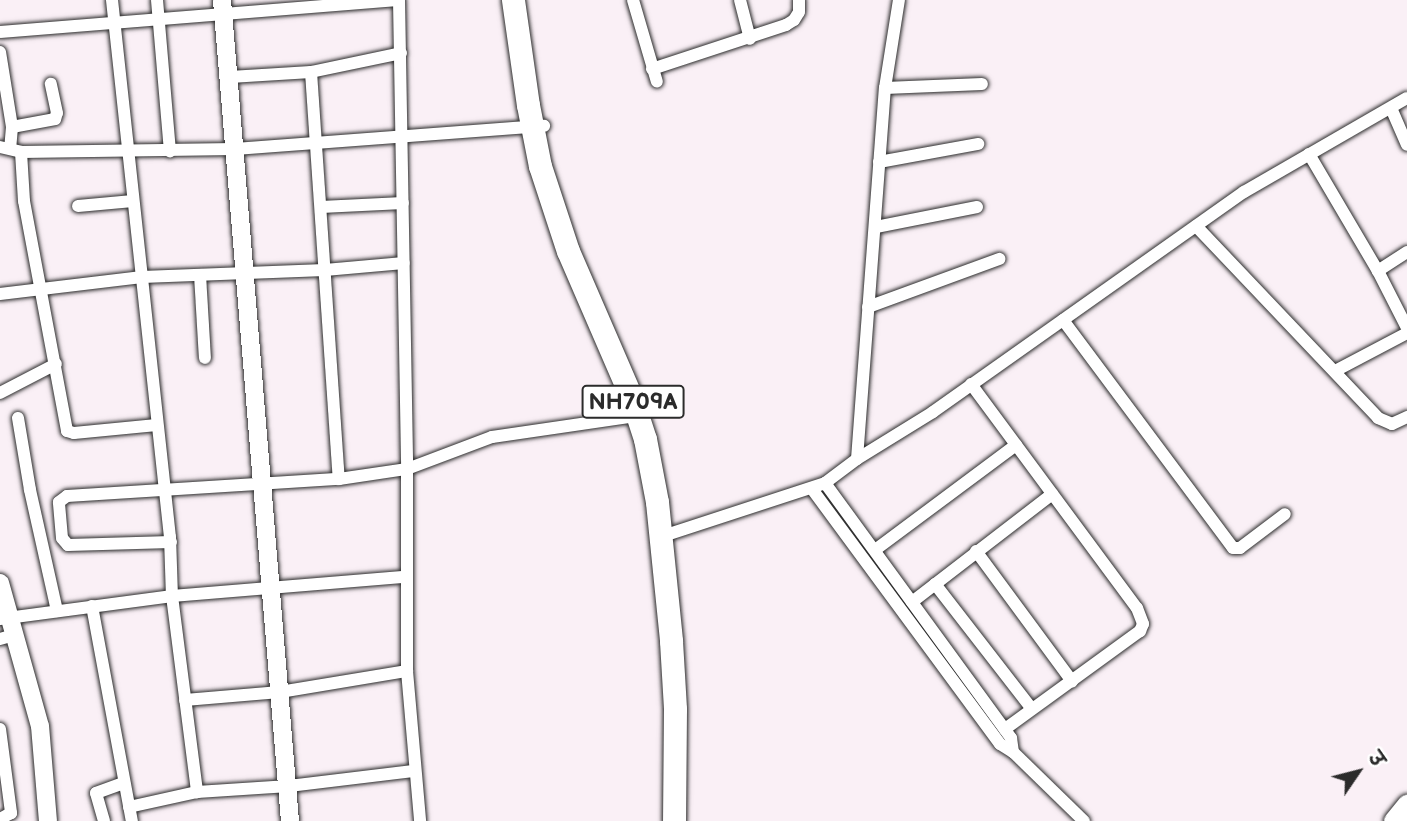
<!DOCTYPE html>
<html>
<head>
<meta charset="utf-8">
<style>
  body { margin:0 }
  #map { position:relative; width:1407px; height:821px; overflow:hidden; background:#faf0f6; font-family:"Balsamiq Sans","Playpen Sans Deva",sans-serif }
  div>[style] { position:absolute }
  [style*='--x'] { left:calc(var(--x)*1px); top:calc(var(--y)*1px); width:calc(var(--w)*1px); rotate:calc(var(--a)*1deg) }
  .roads { filter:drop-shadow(0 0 2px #2b2b2b) drop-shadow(0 0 2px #2b2b2b) }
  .street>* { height:12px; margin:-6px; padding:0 6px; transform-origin:6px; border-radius:6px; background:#fff }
  .secondary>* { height:18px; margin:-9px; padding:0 9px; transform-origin:9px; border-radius:9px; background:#fff }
  .primary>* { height:21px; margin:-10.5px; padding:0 10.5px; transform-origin:10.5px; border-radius:10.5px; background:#fff }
  .highway>* { height:23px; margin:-11.5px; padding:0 11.5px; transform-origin:11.5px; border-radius:11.5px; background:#fff }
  span { translate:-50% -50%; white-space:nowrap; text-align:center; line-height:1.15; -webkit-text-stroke:7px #fff; paint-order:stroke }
  .shield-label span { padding:2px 5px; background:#fff; border:2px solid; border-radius:5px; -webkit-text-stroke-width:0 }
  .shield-label { font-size:23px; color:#2b2b2b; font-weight:700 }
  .north { position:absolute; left:1323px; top:737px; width:70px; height:70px; -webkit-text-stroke:5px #fff; paint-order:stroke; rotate:55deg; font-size:19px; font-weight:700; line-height:28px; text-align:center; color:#2b2b2b }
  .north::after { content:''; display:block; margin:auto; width:24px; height:32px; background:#2b2b2b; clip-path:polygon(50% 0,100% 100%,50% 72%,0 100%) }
</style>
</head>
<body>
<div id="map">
  <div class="roads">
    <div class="street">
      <i style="--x:112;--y:0;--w:540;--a:83.84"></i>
      <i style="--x:170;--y:537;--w:59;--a:88.1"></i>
      <i style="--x:172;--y:596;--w:198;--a:82.7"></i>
      <i style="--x:157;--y:0;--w:152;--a:85.1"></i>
      <i style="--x:399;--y:0;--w:469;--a:89"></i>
      <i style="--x:407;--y:469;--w:202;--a:90"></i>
      <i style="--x:407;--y:671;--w:151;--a:85"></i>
      <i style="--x:633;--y:0;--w:85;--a:73.7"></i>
      <i style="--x:740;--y:0;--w:40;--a:75.6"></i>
      <i style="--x:0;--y:32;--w:396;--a:-4.6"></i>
      <i style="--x:0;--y:52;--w:76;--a:80.9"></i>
      <i style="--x:12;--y:127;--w:21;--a:95"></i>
      <i style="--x:652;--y:69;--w:141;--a:-18.2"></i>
      <i style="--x:786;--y:25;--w:9;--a:-32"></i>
      <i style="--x:794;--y:20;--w:9;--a:-58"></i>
      <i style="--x:799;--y:12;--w:12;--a:-90"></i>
      <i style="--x:311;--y:72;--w:408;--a:86.1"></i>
      <i style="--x:230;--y:77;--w:81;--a:-3.5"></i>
      <i style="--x:311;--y:72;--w:92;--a:-11.9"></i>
      <i style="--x:885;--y:88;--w:97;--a:-2.4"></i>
      <i style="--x:1391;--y:108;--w:40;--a:66.6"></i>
      <i style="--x:12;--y:127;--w:44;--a:-10.5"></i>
      <i style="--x:55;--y:119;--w:6;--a:-72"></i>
      <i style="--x:57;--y:113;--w:30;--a:-102"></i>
      <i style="--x:0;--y:147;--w:22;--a:13"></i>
      <i style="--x:21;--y:152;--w:214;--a:-0.8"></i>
      <i style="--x:235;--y:149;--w:310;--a:-4.3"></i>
      <i style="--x:21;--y:152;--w:49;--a:86.5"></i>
      <i style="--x:24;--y:201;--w:234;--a:79.4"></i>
      <i style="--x:67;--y:431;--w:7;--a:16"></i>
      <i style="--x:74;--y:433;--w:83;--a:-5.5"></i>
      <i style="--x:1309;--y:154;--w:136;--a:59.5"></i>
      <i style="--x:879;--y:162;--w:101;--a:-10.3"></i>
      <i style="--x:78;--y:206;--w:55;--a:-5.2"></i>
      <i style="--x:321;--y:207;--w:82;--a:-2.8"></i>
      <i style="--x:1196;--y:226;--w:265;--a:46.5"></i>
      <i style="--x:1378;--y:418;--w:15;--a:23"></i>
      <i style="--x:1392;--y:424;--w:17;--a:-25"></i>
      <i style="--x:876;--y:227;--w:103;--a:-11.2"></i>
      <i style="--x:1407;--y:252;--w:35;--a:147"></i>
      <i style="--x:1378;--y:271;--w:64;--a:63"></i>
      <i style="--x:200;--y:275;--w:83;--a:86.6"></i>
      <i style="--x:0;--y:294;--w:143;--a:-6.8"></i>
      <i style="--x:142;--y:277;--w:183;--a:-2.2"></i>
      <i style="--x:325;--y:270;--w:79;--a:-5.1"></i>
      <i style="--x:868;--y:307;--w:140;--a:-20.1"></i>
      <i style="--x:1063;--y:320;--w:284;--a:53.3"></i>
      <i style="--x:1233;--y:548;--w:7;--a:0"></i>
      <i style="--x:1240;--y:548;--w:56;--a:-37.1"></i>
      <i style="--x:1335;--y:371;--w:81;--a:-27.8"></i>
      <i style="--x:971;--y:384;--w:279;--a:53.5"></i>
      <i style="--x:1137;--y:608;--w:17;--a:69"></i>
      <i style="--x:1143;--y:624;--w:8;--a:113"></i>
      <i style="--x:1140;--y:631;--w:167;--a:144"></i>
      <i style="--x:0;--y:393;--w:63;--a:-27.4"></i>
      <i style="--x:18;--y:418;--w:73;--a:80.5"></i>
      <i style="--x:30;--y:490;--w:124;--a:77.4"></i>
      <i style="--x:857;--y:459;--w:372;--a:-85.7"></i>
      <i style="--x:885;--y:88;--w:89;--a:-81"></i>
      <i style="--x:825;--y:483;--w:316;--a:53.9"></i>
      <i style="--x:1011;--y:738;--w:14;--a:82"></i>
      <i style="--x:812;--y:489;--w:317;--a:53.6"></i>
      <i style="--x:1000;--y:744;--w:15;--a:32"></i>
      <i style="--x:1013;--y:752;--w:99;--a:44.2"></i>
      <i style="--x:660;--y:537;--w:174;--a:-18.1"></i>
      <i style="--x:825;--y:483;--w:40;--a:-37"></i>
      <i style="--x:857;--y:459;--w:89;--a:-31.7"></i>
      <i style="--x:933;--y:412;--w:381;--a:-35.3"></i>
      <i style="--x:1244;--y:192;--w:188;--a:-30"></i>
      <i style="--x:171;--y:542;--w:103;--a:178.3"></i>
      <i style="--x:68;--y:545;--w:9;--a:-131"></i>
      <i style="--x:62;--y:538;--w:36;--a:-95"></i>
      <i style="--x:59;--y:502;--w:10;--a:-37"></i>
      <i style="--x:67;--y:496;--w:273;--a:-3.6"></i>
      <i style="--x:339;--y:479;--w:69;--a:-8.4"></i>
      <i style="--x:407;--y:469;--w:91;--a:-20.6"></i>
      <i style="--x:492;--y:437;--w:152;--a:-8.3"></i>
      <i style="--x:875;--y:550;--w:176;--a:-36.7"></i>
      <i style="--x:976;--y:551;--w:162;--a:53.6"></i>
      <i style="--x:935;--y:584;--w:158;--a:52.2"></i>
      <i style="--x:912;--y:602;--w:177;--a:-37.6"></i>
      <i style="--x:92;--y:606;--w:219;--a:79.5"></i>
      <i style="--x:0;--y:619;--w:174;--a:-7.6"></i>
      <i style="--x:172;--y:596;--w:234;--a:-4.7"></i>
      <i style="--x:0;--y:639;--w:15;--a:-16"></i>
      <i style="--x:185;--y:700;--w:95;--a:-4.8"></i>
      <i style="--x:280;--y:692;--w:129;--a:-9.4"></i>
      <i style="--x:0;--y:729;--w:85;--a:82.5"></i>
      <i style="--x:11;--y:813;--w:13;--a:151"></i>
      <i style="--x:129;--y:807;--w:70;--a:-12.4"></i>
      <i style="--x:197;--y:792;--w:92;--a:-3.7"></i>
      <i style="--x:289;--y:786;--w:125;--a:-6.9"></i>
      <i style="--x:104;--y:821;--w:29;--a:-106"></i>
      <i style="--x:96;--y:793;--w:30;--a:-20"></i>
    </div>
    <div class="secondary">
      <i style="--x:222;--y:0;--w:824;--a:85.27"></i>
      <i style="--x:0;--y:583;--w:148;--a:74.4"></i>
      <i style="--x:40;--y:726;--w:95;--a:85.2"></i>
    </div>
    <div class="primary">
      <i style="--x:1394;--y:821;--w:21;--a:-51"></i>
    </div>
    <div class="highway">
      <i style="--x:513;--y:0;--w:106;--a:81.9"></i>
      <i style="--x:528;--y:105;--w:62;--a:78.9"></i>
      <i style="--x:540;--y:166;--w:89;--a:71.8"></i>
      <i style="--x:568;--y:251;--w:161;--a:66.6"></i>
      <i style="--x:632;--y:399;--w:42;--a:72"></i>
      <i style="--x:645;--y:439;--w:64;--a:79.2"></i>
      <i style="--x:657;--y:502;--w:140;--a:84.2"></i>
      <i style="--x:671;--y:641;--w:68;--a:86.6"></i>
      <i style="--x:675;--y:709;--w:112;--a:90.5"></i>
    </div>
  </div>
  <div class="shield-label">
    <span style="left:633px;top:402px">NH709A</span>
  </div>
  <div class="north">उ</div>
</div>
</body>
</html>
